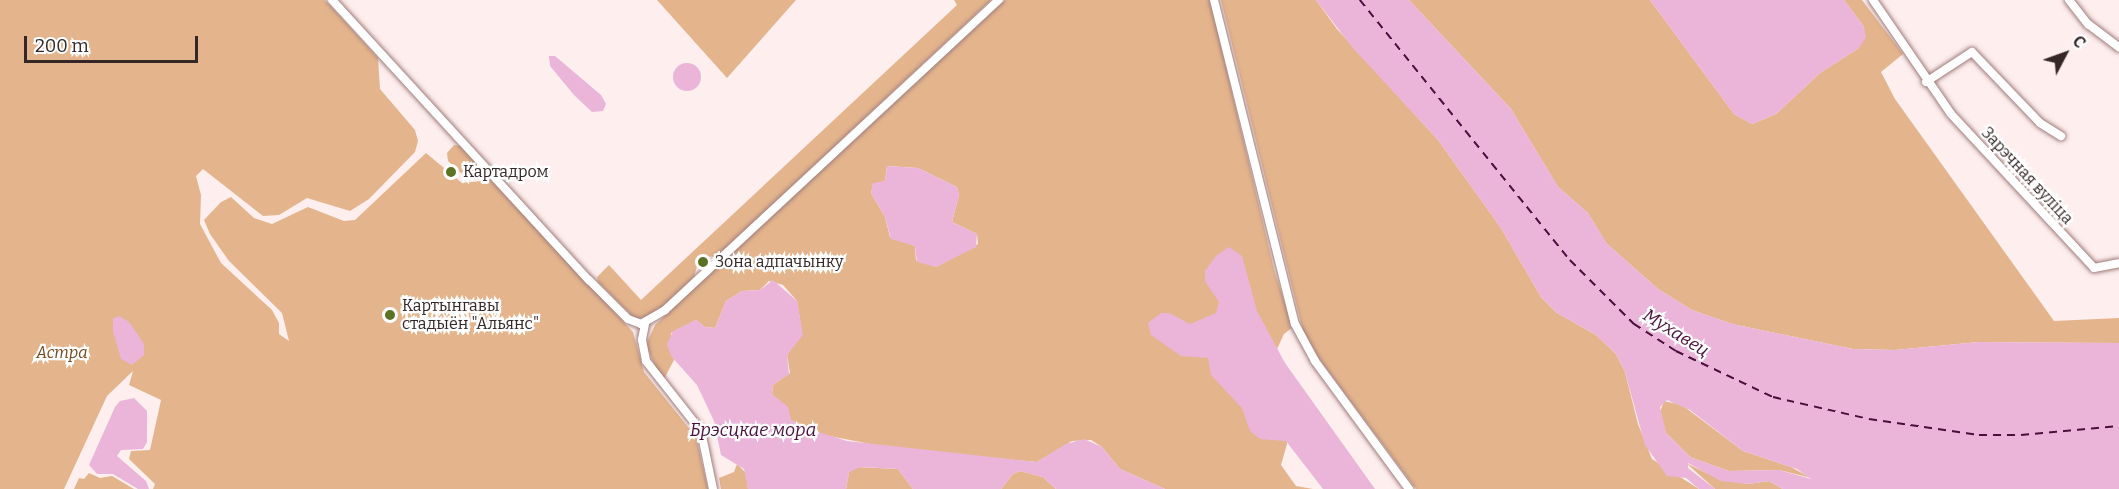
<!DOCTYPE html>
<html>
<head>
<meta charset="utf-8">
<style>
  body { margin:0 }
  #map { position:relative; width:2119px; height:489px; overflow:hidden; background:#feeeee; font-family:Bitter,serif }
  div>[style] { position:absolute }
  [style*='--x'] { left:calc(var(--x)*1px); top:calc(var(--y)*1px); width:calc(var(--w)*1px); rotate:calc(var(--a)*1deg) }
  .green>* { inset:0; background:#e4b58d }
  .water>* { inset:0; background:#eab5d9 }
  .round { border-radius:50% }
  .ferry>* { height:1.5px; margin-top:-0.75px; transform-origin:0; background:repeating-linear-gradient(90deg,#4a0d3c 0 8px,transparent 0 14px) }
  .roads { filter:drop-shadow(0 0 2px #a07c7b) drop-shadow(0 0 2px #a07c7b) }
  .minor>* { height:8px; margin:-4px; padding:0 4px; transform-origin:4px; border-radius:4px; background:#fff }
  .dots>* { width:16px; height:16px; translate:-50% -50%; box-sizing:border-box; border:3px solid #fff; border-radius:50% }
  span { translate:-50% -50%; white-space:nowrap; text-align:center; line-height:1.15; -webkit-text-stroke:4.5px #fff; paint-order:stroke }
  .poi-label { font-size:16px; color:#352727 }
  .left { translate:0 -50%; text-align:left }
  .street-label { font-size:16px; color:#352727 }
  .park-label { font-size:16px; color:#75471a; font-style:italic }
  .water-label { font-size:18px; color:#4a0d3c; font-style:italic }
  .north { position:absolute; left:2035px; top:24px; width:60px; height:60px; -webkit-text-stroke:4px #fff; paint-order:stroke; rotate:49deg; font-size:16px; font-weight:700; line-height:24px; text-align:center; color:#352727 }
  .north::after { content:''; display:block; margin:auto; width:21px; height:27px; background:#352727; clip-path:polygon(50% 0,100% 100%,50% 72%,0 100%) }
  .scale { position:absolute; left:24px; top:36px; width:174px; height:27px; box-sizing:border-box; border:3px solid #352727; border-top:0; padding-left:8px; font-size:18px; line-height:21px; white-space:nowrap; color:#352727; -webkit-text-stroke:4px #fff; paint-order:stroke }
</style>
</head>
<body>
<div id="map">
  <div class="green">
    <i style="clip-path:polygon(0 0,325px 0,378px 58px,380px 89px,415px 130px,418px 141px,415px 152px,369px 199px,350px 211px,307px 198px,279px 215px,263px 216px,203px 169px,196px 176px,201px 195px,200px 224px,221px 263px,272px 310px,279px 323px,279px 334px,289px 341px,282px 313px,229px 261px,210px 234px,204px 220px,221px 202px,231px 197px,254px 218px,272px 224px,308px 207px,344px 221px,355px 220px,426px 153px,462px 183px,491px 180px,633px 332px,644px 372px,696px 437px,708px 489px,153px 489px,155px 484px,129px 459px,131px 451px,150px 450px,161px 400px,129px 385px,133px 371px,107px 396px,64px 489px,0 489px)"></i>
    <i style="clip-path:polygon(657px 0,796px 0,727px 78px)"></i>
    <i style="clip-path:polygon(954px 0,991px 0,717px 256px,707px 257px,697px 266px,694px 277px,655px 315px,635px 319px,598px 282px,597px 277px,609px 265px,641px 300px,957px 5px)"></i>
    <i style="clip-path:polygon(evenodd,1005px 0,1210px 0,1275px 273px,1293px 327px,1284px 334px,1277px 349px,1287px 444px,1281px 465px,1296px 486px,1313px 489px,1165px 489px,1120px 469px,1102px 447px,1091px 440px,1072px 441px,1037px 462px,891px 448px,819px 434px,791px 420px,772px 394px,773px 385px,790px 373px,787px 355px,802px 333px,797px 301px,783px 285px,769px 281px,760px 290px,742px 291px,726px 301px,715px 328px,705px 327px,696px 320px,671px 333px,674px 360px,664px 379px,657px 370px,646px 345px,655px 325px,1005px 0,887px 166px,918px 168px,957px 187px,959px 195px,952px 222px,977px 234px,978px 244px,936px 267px,916px 260px,915px 246px,890px 237px,885px 217px,871px 193px,873px 184px,885px 181px,887px 166px)"></i>
    <i style="clip-path:polygon(1221px 0,1316px 0,1337px 29px,1438px 140px,1501px 228px,1541px 297px,1557px 313px,1596px 335px,1616px 354px,1625px 372px,1638px 424px,1652px 459px,1699px 489px,1416px 489px,1320px 360px,1303px 331px)"></i>
    <i style="clip-path:polygon(1409px 0,1650px 0,1734px 114px,1752px 124px,1776px 114px,1820px 73px,1859px 48px,1864px 27px,1844px 0,1862px 0,1903px 54px,1881px 72px,1895px 99px,2054px 321px,2119px 318px,2119px 343px,1979px 342px,1895px 350px,1853px 349px,1732px 324px,1692px 310px,1658px 289px,1606px 243px,1588px 213px,1558px 187px,1511px 109px)"></i>
    <i style="clip-path:polygon(454px 145px,462px 146px,480px 165px,477px 175px,464px 176px,448px 161px,447px 153px)"></i>
    <i style="clip-path:polygon(1664px 401px,1682px 405px,1743px 451px,1791px 467px,1811px 478px,1779px 470px,1729px 471px,1690px 457px,1666px 433px,1660px 412px)"></i>
    <i style="clip-path:polygon(1686px 463px,1719px 479px,1748px 484px,1769px 481px,1783px 489px,1715px 489px)"></i>
    <i style="clip-path:polygon(737px 464px,746px 473px,748px 489px,721px 489px,719px 478px,734px 472px)"></i>
    <i style="clip-path:polygon(857px 467px,898px 469px,913px 489px,846px 489px,849px 472px)"></i>
    <i style="clip-path:polygon(1020px 471px,1043px 477px,1056px 489px,1001px 489px,1013px 474px)"></i>
    <i style="clip-path:polygon(89px 473px,100px 478px,112px 476px,134px 489px,74px 489px,79px 478px,84px 479px)"></i>
  </div>
  <div class="water">
    <i style="clip-path:polygon(evenodd,1316px 0,1409px 0,1511px 109px,1558px 187px,1588px 213px,1606px 243px,1658px 289px,1692px 310px,1732px 324px,1853px 349px,1895px 350px,1979px 342px,2119px 343px,2119px 489px,1783px 489px,1769px 481px,1748px 484px,1721px 481px,1688px 463px,1688px 468px,1715px 489px,1699px 489px,1686px 478px,1667px 476px,1645px 445px,1625px 372px,1616px 354px,1596px 335px,1557px 313px,1541px 297px,1501px 228px,1438px 140px,1352px 47px,1316px 0,1667px 400px,1690px 410px,1743px 451px,1797px 469px,1811px 479px,1779px 470px,1729px 471px,1690px 457px,1666px 433px,1660px 407px,1667px 400px)"></i>
    <i style="clip-path:polygon(1650px 0,1844px 0,1864px 27px,1866px 37px,1859px 48px,1820px 73px,1776px 114px,1752px 124px,1734px 114px)"></i>
    <i style="clip-path:polygon(549px 56px,555px 56px,601px 95px,606px 104px,603px 111px,592px 112px,574px 95px,550px 66px)"></i>
    <i class="round" style="left:673px;top:63px;width:28px;height:28px"></i>
    <i style="clip-path:polygon(887px 166px,918px 168px,957px 187px,959px 195px,952px 222px,977px 234px,976px 247px,936px 267px,917px 262px,915px 246px,891px 239px,885px 217px,871px 193px,873px 183px,885px 181px)"></i>
    <i style="clip-path:polygon(1229px 247px,1242px 256px,1257px 311px,1285px 363px,1375px 489px,1323px 489px,1286px 441px,1260px 439px,1250px 431px,1242px 408px,1211px 375px,1208px 358px,1181px 356px,1151px 335px,1148px 323px,1161px 313px,1169px 313px,1190px 324px,1216px 313px,1219px 302px,1205px 281px,1205px 271px,1216px 256px)"></i>
    <i style="clip-path:polygon(773px 280px,797px 301px,803px 335px,787px 355px,789px 374px,773px 385px,772px 394px,788px 407px,791px 420px,806px 428px,847px 441px,1037px 462px,1066px 444px,1084px 439px,1102px 447px,1120px 469px,1165px 489px,1056px 489px,1043px 477px,1020px 471px,1013px 474px,1001px 489px,913px 489px,898px 469px,861px 467px,849px 472px,846px 489px,748px 489px,744px 469px,721px 455px,714px 421px,697px 385px,671px 356px,667px 344px,673px 331px,696px 320px,705px 327px,715px 328px,726px 301px,742px 291px,760px 290px)"></i>
    <i style="clip-path:polygon(119px 316px,129px 322px,144px 344px,144px 355px,132px 365px,121px 359px,113px 331px,113px 319px)"></i>
    <i style="clip-path:polygon(134px 398px,147px 411px,147px 442px,143px 449px,121px 450px,117px 456px,146px 481px,149px 489px,138px 489px,113px 474px,97px 474px,89px 465px,115px 407px,120px 401px)"></i>
  </div>
  <div class="ferry">
    <i style="--x:1360;--y:0;--w:334;--a:51.1"></i>
    <i style="--x:1570;--y:260;--w:91;--a:45"></i>
    <i style="--x:1634;--y:324;--w:50;--a:32.7"></i>
    <i style="--x:1676;--y:351;--w:107;--a:25.4"></i>
    <i style="--x:1773;--y:397;--w:98;--a:12.9"></i>
    <i style="--x:1869;--y:419;--w:111;--a:8.3"></i>
    <i style="--x:1979;--y:435;--w:42;--a:0"></i>
    <i style="--x:2021;--y:435;--w:98;--a:-5.2"></i>
  </div>
  <div class="roads">
    <div class="minor">
      <i style="--x:332;--y:0;--w:380;--a:47.5"></i>
      <i style="--x:589;--y:280;--w:55;--a:45"></i>
      <i style="--x:628;--y:319;--w:14;--a:21"></i>
      <i style="--x:641;--y:324;--w:28;--a:-30"></i>
      <i style="--x:665;--y:310;--w:456;--a:-42.9"></i>
      <i style="--x:1214;--y:0;--w:334;--a:76"></i>
      <i style="--x:1295;--y:324;--w:42;--a:61.6"></i>
      <i style="--x:1315;--y:361;--w:159;--a:53.7"></i>
      <i style="--x:1873;--y:0;--w:138;--a:55.6"></i>
      <i style="--x:1951;--y:114;--w:210;--a:47.1"></i>
      <i style="--x:2094;--y:268;--w:25;--a:-11"></i>
      <i style="--x:2069;--y:0;--w:31;--a:52"></i>
      <i style="--x:2088;--y:24;--w:39;--a:37"></i>
      <i style="--x:1926;--y:82;--w:55;--a:-33.1"></i>
      <i style="--x:1972;--y:52;--w:98;--a:46.2"></i>
      <i style="--x:2040;--y:123;--w:25;--a:32"></i>
      <i style="--x:645;--y:324;--w:16;--a:101"></i>
      <i style="--x:642;--y:340;--w:21;--a:79"></i>
      <i style="--x:646;--y:361;--w:89;--a:51.8"></i>
      <i style="--x:701;--y:431;--w:59;--a:78.3"></i>
    </div>
  </div>
  <div class="dots">
    <i style="left:451px;top:172px;background:#5d7324"></i>
    <i style="left:703px;top:262px;background:#5d7324"></i>
    <i style="left:390px;top:315px;background:#5d7324"></i>
  </div>
  <div class="poi-label">
    <span class="left" style="left:463px;top:172px">Картадром</span>
    <span class="left" style="left:715px;top:262px">Зона адпачынку</span>
    <span class="left" style="left:402px;top:315px">Картынгавы<br>стадыён "Альянс"</span>
  </div>
  <div class="street-label">
    <span style="left:2027px;top:176px;rotate:47deg">Зарэчная вуліца</span>
  </div>
  <div class="park-label">
    <span style="left:62px;top:353px">Астра</span>
  </div>
  <div class="water-label">
    <span style="left:1676px;top:333px;rotate:32deg">Мухавец</span>
    <span style="left:753px;top:430px">Брэсцкае мора</span>
  </div>
  <div class="north">С</div>
  <div class="scale">200 m</div>
</div>
</body>
</html>
